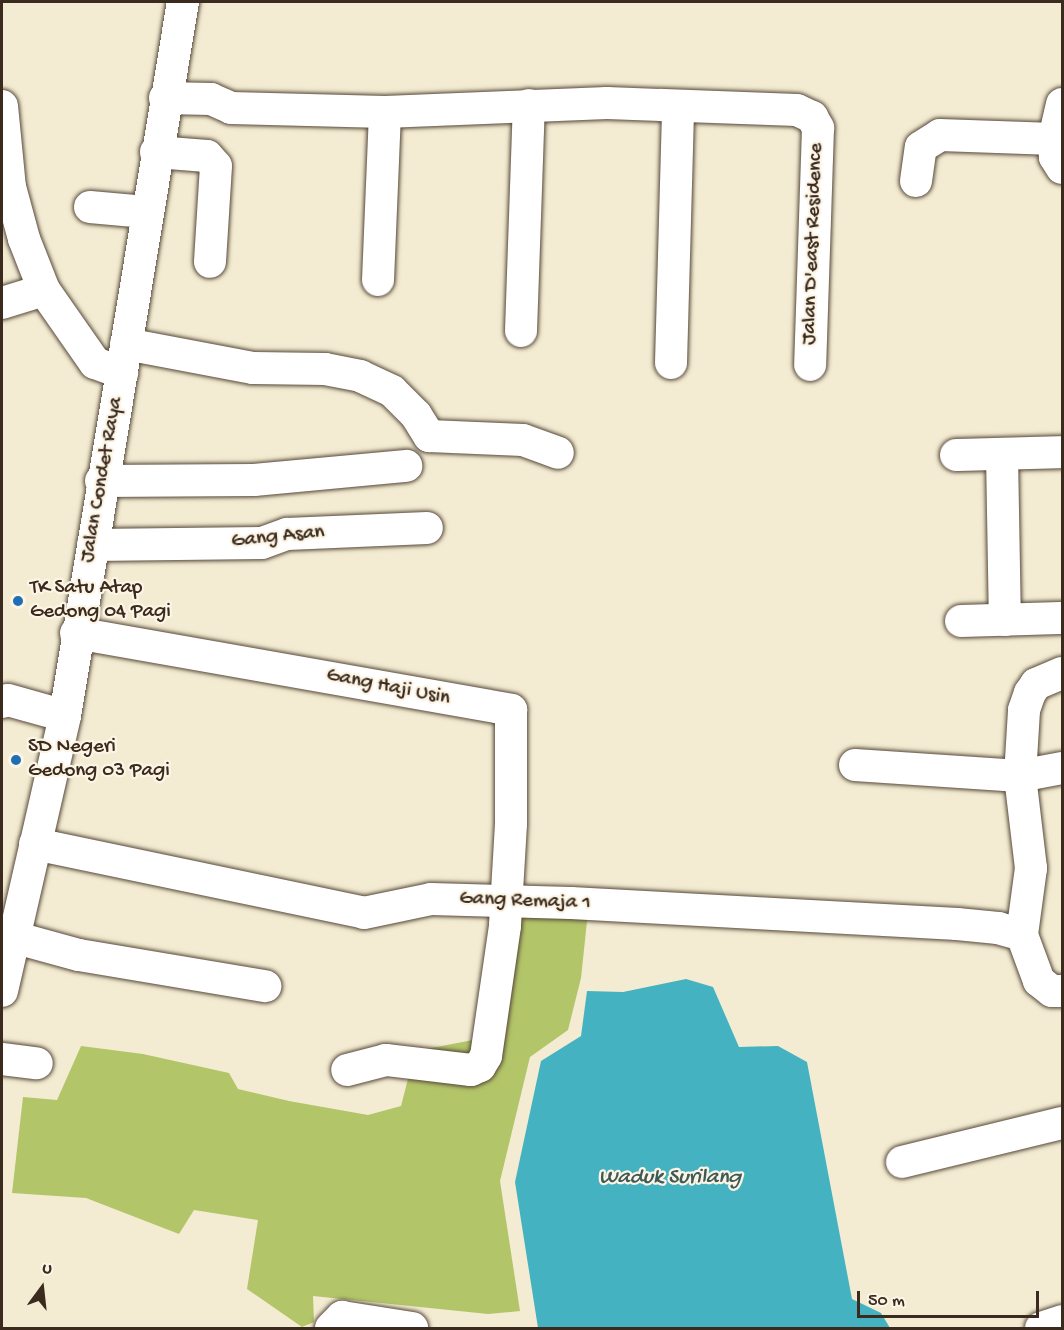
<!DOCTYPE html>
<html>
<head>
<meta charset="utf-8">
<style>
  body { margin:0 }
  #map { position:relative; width:1064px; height:1330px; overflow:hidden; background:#f3ecd2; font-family:"Gochi Hand",sans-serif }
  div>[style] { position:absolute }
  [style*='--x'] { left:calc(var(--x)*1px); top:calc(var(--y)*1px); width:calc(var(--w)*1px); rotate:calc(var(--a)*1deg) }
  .green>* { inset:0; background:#b3c569 }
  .water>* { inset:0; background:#44b2c0 }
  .roads { filter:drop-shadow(0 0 2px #574739) drop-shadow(0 0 2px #574739) }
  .minor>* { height:32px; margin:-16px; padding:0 16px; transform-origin:16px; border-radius:16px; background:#fff }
  .dots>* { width:16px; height:16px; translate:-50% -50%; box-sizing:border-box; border:3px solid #fcf5e5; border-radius:50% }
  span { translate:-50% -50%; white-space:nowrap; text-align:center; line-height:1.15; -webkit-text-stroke:4.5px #fcf5e5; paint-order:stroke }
  .street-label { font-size:21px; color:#3b2a1e }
  .poi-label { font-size:21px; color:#3b2a1e }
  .left { translate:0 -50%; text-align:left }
  .water-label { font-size:22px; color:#3e5a57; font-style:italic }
  .frame { position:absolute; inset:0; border:3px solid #3b2a1e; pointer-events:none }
  .north { position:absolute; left:12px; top:1258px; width:60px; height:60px; -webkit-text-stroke:4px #fcf5e5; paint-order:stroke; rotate:15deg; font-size:16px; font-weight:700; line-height:24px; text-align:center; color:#3b2a1e }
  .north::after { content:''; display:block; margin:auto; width:21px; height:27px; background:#3b2a1e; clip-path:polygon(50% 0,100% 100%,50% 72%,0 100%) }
  .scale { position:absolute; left:857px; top:1291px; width:182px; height:27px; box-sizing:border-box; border:3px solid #3b2a1e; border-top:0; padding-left:8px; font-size:18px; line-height:21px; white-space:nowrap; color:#3b2a1e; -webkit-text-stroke:4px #fcf5e5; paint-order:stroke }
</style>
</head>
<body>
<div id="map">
  <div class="green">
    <i style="clip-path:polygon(515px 907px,588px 912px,581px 978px,568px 1030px,530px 1057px,500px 1181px,520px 1311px,488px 1314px,313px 1296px,314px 1322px,302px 1327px,247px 1289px,258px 1220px,194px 1210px,179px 1234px,86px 1198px,12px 1193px,23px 1097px,57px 1100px,81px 1046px,143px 1054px,229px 1073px,238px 1089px,289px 1101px,368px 1115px,401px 1106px,410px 1071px,426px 1049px,494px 1036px)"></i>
  </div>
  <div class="water">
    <i style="clip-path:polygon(686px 979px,713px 987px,739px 1047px,778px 1046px,807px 1062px,852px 1299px,881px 1313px,890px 1328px,538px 1328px,515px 1182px,541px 1061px,581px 1036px,587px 991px,623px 992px)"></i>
  </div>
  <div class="roads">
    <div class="minor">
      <i style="--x:165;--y:98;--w:46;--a:1.2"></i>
      <i style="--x:211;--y:99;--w:22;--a:24"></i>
      <i style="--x:231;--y:108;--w:154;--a:1.5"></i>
      <i style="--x:385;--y:112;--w:222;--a:-2.3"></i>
      <i style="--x:607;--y:103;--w:190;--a:2.1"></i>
      <i style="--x:797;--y:110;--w:17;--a:25"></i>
      <i style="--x:812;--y:117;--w:13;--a:61"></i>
      <i style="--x:818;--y:128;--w:237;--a:91.9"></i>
      <i style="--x:1062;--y:104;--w:36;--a:103"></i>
      <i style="--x:1054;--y:139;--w:18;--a:87"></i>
      <i style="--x:1055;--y:157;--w:13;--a:58"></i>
      <i style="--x:2;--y:106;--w:81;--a:84.4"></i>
      <i style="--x:10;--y:187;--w:54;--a:74.9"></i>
      <i style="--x:24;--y:239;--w:55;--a:68.6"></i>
      <i style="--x:44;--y:290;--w:89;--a:55.1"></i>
      <i style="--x:95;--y:363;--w:29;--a:20"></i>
      <i style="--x:156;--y:152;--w:51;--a:4.5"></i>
      <i style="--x:207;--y:156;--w:13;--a:48"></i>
      <i style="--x:216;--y:166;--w:96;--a:93.6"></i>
      <i style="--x:916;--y:181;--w:34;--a:-82"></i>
      <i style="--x:921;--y:147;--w:22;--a:-32"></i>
      <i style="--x:940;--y:135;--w:114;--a:2"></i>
      <i style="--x:90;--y:207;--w:56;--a:5.1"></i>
      <i style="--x:378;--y:280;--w:168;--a:-87.6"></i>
      <i style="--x:2;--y:303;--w:44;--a:-17.2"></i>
      <i style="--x:521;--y:331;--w:226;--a:-88"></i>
      <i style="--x:126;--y:344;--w:129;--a:10.7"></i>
      <i style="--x:253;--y:368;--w:72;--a:0.8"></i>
      <i style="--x:325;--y:369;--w:36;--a:11"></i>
      <i style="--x:360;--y:376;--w:35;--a:25"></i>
      <i style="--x:392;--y:391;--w:34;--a:45"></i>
      <i style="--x:416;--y:415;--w:25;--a:58"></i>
      <i style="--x:429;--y:436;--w:94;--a:2.4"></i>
      <i style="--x:523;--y:440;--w:37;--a:20"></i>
      <i style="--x:671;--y:363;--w:257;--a:-88.4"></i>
      <i style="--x:1002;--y:454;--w:166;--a:89"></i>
      <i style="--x:956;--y:455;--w:106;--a:-1.6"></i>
      <i style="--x:101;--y:481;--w:153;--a:-0.4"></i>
      <i style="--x:254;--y:480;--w:153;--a:-5.3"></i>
      <i style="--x:93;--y:545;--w:169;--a:-0.7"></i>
      <i style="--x:262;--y:543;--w:27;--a:-20"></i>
      <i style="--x:287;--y:534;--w:140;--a:-2.5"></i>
      <i style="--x:961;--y:621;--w:101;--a:-1.7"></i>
      <i style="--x:76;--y:633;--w:442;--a:10"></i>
      <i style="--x:511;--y:710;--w:114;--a:90"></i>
      <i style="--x:511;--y:824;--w:102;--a:93.4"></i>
      <i style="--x:505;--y:926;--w:131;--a:98.3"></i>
      <i style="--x:486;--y:1056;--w:12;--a:121"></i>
      <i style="--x:480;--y:1066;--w:10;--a:156"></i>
      <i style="--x:471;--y:1070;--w:86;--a:-173.3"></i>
      <i style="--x:386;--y:1060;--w:40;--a:165.6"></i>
      <i style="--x:2;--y:702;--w:6;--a:-18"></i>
      <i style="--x:8;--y:700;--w:59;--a:15.7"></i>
      <i style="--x:855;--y:765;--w:165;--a:3.8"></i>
      <i style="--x:1020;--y:776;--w:66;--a:-86.5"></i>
      <i style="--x:1024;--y:710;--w:18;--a:-71"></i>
      <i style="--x:1030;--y:693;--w:11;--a:-56"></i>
      <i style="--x:1036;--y:684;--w:28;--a:-23"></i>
      <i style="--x:1062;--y:768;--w:43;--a:169.2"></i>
      <i style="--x:1020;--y:776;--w:93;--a:83.2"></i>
      <i style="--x:1031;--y:868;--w:68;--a:97.7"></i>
      <i style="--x:1022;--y:935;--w:49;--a:69.7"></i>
      <i style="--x:1039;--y:981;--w:16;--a:38"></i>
      <i style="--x:1052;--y:991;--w:10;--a:0"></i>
      <i style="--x:35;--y:844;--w:336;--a:11.8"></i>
      <i style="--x:364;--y:913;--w:68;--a:-11.8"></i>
      <i style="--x:431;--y:899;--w:140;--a:1.6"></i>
      <i style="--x:571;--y:903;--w:387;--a:3.1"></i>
      <i style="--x:957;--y:924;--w:41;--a:5.6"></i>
      <i style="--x:998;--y:928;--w:25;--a:16"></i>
      <i style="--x:13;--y:937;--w:68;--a:15.3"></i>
      <i style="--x:79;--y:955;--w:189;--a:9.5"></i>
      <i style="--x:2;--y:991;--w:282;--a:-77.1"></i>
      <i style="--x:65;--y:716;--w:724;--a:-80.62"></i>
      <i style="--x:2;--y:1059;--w:35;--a:7"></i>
      <i style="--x:902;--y:1162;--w:165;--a:-13.7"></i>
      <i style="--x:331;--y:1328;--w:16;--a:-45"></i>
      <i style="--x:342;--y:1317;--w:71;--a:8.9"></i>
      <i style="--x:1041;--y:1328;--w:22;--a:-18"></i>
    </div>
  </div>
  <div class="dots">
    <i style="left:18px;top:601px;background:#1f6fb2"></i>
    <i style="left:16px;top:760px;background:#1f6fb2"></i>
  </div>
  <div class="street-label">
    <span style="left:814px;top:244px;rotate:-88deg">Jalan D'east Residence</span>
    <span style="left:103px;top:480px;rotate:-80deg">Jalan Condet Raya</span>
    <span style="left:278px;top:538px;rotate:-6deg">Gang Asan</span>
    <span style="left:388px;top:688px;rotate:11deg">Gang Haji Usin</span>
    <span style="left:525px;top:902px;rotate:2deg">Gang Remaja 1</span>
  </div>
  <div class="poi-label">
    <span class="left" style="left:30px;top:601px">TK Satu Atap<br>Gedong 04 Pagi</span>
    <span class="left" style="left:28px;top:760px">SD Negeri<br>Gedong 03 Pagi</span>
  </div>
  <div class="water-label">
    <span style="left:670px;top:1179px">Waduk Surilang</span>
  </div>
  <div class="frame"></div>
  <div class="north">U</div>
  <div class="scale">50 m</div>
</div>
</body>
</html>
